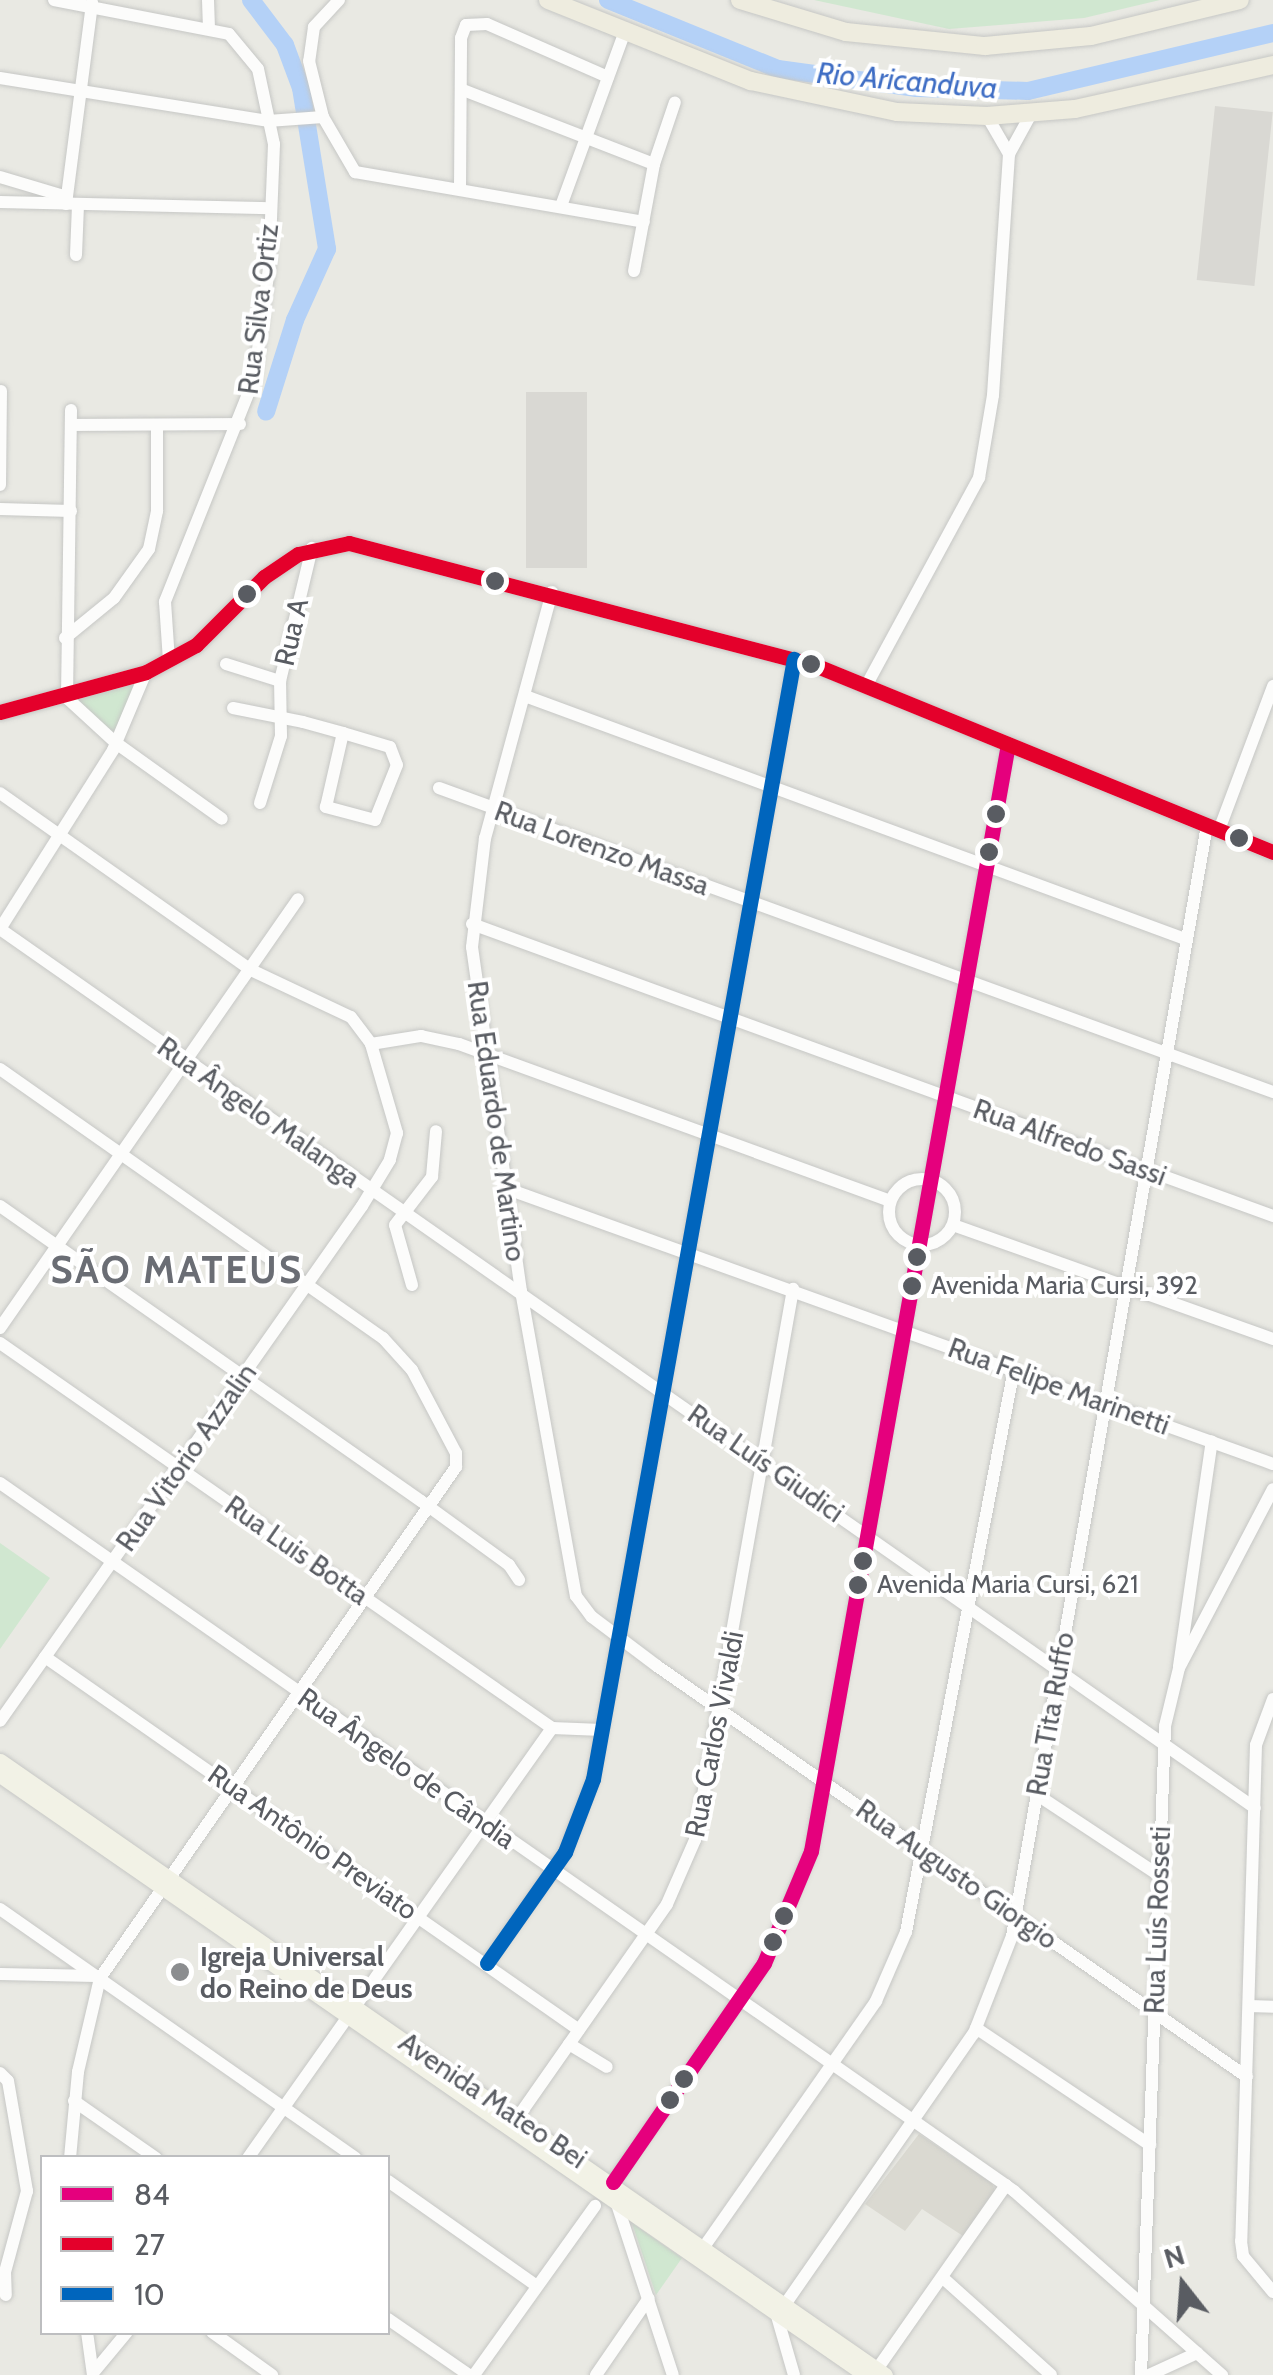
<!DOCTYPE html>
<html>
<head>
<meta charset="utf-8">
<style>
  body { margin:0 }
  #map { position:relative; width:1273px; height:2375px; overflow:hidden; background:#e9e9e3; font-family:Cabin,sans-serif }
  div>[style] { position:absolute }
  [style*='--x'] { left:calc(var(--x)*1px); top:calc(var(--y)*1px); width:calc(var(--w)*1px); rotate:calc(var(--a)*1deg) }
  .industrial>* { inset:0; background:#d9d8d3; transform-origin:0 0 }
  .education>* { inset:0; background:#dad9d1 }
  .green>* { inset:0; background:#d0e7d0 }
  .river>* { height:18px; margin:-9px; padding:0 9px; transform-origin:9px; border-radius:9px; background:#b4d1f7 }
  .roads { filter:drop-shadow(0 0 2px #c6c7c5) drop-shadow(0 0 2px #c6c7c5) }
  .minor>* { height:12px; margin:-6px; padding:0 6px; transform-origin:6px; border-radius:6px; background:#fcfcfb }
  .minor>.ring { margin:-6px; padding:0; box-sizing:content-box; background:none; border:12px solid #fcfcfb; border-radius:50% }
  .major>* { height:15px; margin:-7.5px; padding:0 7.5px; transform-origin:7.5px; border-radius:7.5px; background:#f2f2e6 }
  .highway>* { height:18px; margin:-9px; padding:0 9px; transform-origin:9px; border-radius:9px; background:#eeecdf }
  .bus-1>* { height:15px; margin:-7.5px; padding:0 7.5px; transform-origin:7.5px; border-radius:7.5px; background:#e5007d }
  .bus-2>* { height:15px; margin:-7.5px; padding:0 7.5px; transform-origin:7.5px; border-radius:7.5px; background:#e4002b }
  .bus-3>* { height:15px; margin:-7.5px; padding:0 7.5px; transform-origin:7.5px; border-radius:7.5px; background:#0065bd }
  .dots>* { width:28px; height:28px; translate:-50% -50%; box-sizing:border-box; border:5px solid #fff; border-radius:50% }
  span { translate:-50% -50%; white-space:nowrap; text-align:center; line-height:1.15; -webkit-text-stroke:8px #fff; paint-order:stroke }
  .bus-label { font-size:26px; color:#595c62 }
  .left { translate:0 -50%; text-align:left }
  .street-label { font-size:28px; color:#595c62 }
  .poi-label { font-size:28px; color:#595c62; font-weight:700 }
  .water-label { font-size:30px; color:#3e6dc4; font-style:italic }
  .district-label { font-size:38px; color:#6a6d74; font-weight:700; letter-spacing:2.5px }
  .legend { position:absolute; left:40px; top:2155px; width:350px; height:180px; box-sizing:border-box; background:#fff; border:2px solid #bdbec0; margin:0; padding:12px 18px; list-style:none; font-size:30px; color:#595c62 }
  .legend li { display:flex; align-items:center; gap:20px; height:50px }
  .legend b { width:50px; border:2px solid #bdbec0 }
  .north { position:absolute; left:1133px; top:2235px; width:100px; height:100px; -webkit-text-stroke:8px #fff; paint-order:stroke; rotate:343deg; font-size:28px; font-weight:700; line-height:40px; text-align:center; color:#595c62 }
  .north::after { content:''; display:block; margin:auto; width:35px; height:45px; background:#595c62; clip-path:polygon(50% 0,100% 100%,50% 72%,0 100%) }
</style>
</head>
<body>
<div id="map">
  <div class="industrial">
    <i style="left:1215px;top:106px;width:58px;height:175px;rotate:6deg"></i>
    <i style="left:526px;top:392px;width:61px;height:176px"></i>
  </div>
  <div class="education">
    <i style="clip-path:polygon(919px 2134px,992px 2183px,995px 2191px,963px 2236px,922px 2209px,905px 2231px,865px 2204px)"></i>
  </div>
  <div class="green">
    <i style="clip-path:polygon(814px 0,1160px 0,1084px 18px,949px 29px)"></i>
    <i style="clip-path:polygon(136px 681px,113px 737px,72px 702px,95px 693px)"></i>
    <i style="clip-path:polygon(0 1543px,50px 1578px,0 1649px)"></i>
    <i style="clip-path:polygon(632px 2223px,682px 2258px,656px 2295px)"></i>
  </div>
  <div class="river">
    <i style="--x:251;--y:0;--w:56;--a:52.9"></i>
    <i style="--x:285;--y:45;--w:46;--a:69.6"></i>
    <i style="--x:301;--y:88;--w:163;--a:80.8"></i>
    <i style="--x:327;--y:249;--w:78;--a:114.3"></i>
    <i style="--x:295;--y:320;--w:96;--a:107.5"></i>
    <i style="--x:608;--y:0;--w:183;--a:22.1"></i>
    <i style="--x:778;--y:69;--w:140;--a:7.8"></i>
    <i style="--x:917;--y:88;--w:111;--a:1.5"></i>
    <i style="--x:1028;--y:91;--w:252;--a:-13.3"></i>
  </div>
  <div class="roads">
    <div class="minor">
      <i style="--x:54;--y:0;--w:178;--a:11"></i>
      <i style="--x:229;--y:34;--w:45;--a:50.4"></i>
      <i style="--x:258;--y:69;--w:77;--a:78"></i>
      <i style="--x:274;--y:144;--w:124;--a:92.3"></i>
      <i style="--x:269;--y:268;--w:112;--a:97.7"></i>
      <i style="--x:254;--y:379;--w:240;--a:111.8"></i>
      <i style="--x:165;--y:602;--w:58;--a:86.1"></i>
      <i style="--x:208;--y:0;--w:27;--a:88"></i>
      <i style="--x:339;--y:0;--w:37;--a:133"></i>
      <i style="--x:314;--y:27;--w:34;--a:98"></i>
      <i style="--x:309;--y:61;--w:58;--a:76"></i>
      <i style="--x:323;--y:117;--w:64;--a:59.8"></i>
      <i style="--x:355;--y:172;--w:293;--a:9.8"></i>
      <i style="--x:0;--y:78;--w:271;--a:9.1"></i>
      <i style="--x:268;--y:121;--w:55;--a:-4.2"></i>
      <i style="--x:463;--y:90;--w:205;--a:21.2"></i>
      <i style="--x:987;--y:116;--w:44;--a:59.9"></i>
      <i style="--x:0;--y:177;--w:70;--a:16.6"></i>
      <i style="--x:460;--y:189;--w:151;--a:-89.6"></i>
      <i style="--x:461;--y:38;--w:14;--a:-69"></i>
      <i style="--x:466;--y:25;--w:21;--a:-3"></i>
      <i style="--x:487;--y:24;--w:132;--a:23.7"></i>
      <i style="--x:0;--y:202;--w:271;--a:1.3"></i>
      <i style="--x:66;--y:204;--w:203;--a:-82.6"></i>
      <i style="--x:561;--y:206;--w:186;--a:-69.9"></i>
      <i style="--x:76;--y:255;--w:50;--a:-87.7"></i>
      <i style="--x:634;--y:271;--w:109;--a:-79.4"></i>
      <i style="--x:654;--y:164;--w:65;--a:-71.3"></i>
      <i style="--x:71;--y:410;--w:288;--a:90.8"></i>
      <i style="--x:67;--y:698;--w:67;--a:42.6"></i>
      <i style="--x:116;--y:743;--w:130;--a:35.6"></i>
      <i style="--x:71;--y:425;--w:169;--a:-0.3"></i>
      <i style="--x:0;--y:485;--w:94;--a:-89.4"></i>
      <i style="--x:0;--y:509;--w:71;--a:1.6"></i>
      <i style="--x:552;--y:592;--w:255;--a:105.2"></i>
      <i style="--x:485;--y:838;--w:110;--a:96.8"></i>
      <i style="--x:472;--y:947;--w:347;--a:81.9"></i>
      <i style="--x:521;--y:1291;--w:310;--a:79.8"></i>
      <i style="--x:576;--y:1596;--w:26;--a:53"></i>
      <i style="--x:592;--y:1617;--w:81;--a:37"></i>
      <i style="--x:657;--y:1666;--w:719;--a:34.86"></i>
      <i style="--x:65;--y:638;--w:63;--a:-39.2"></i>
      <i style="--x:114;--y:598;--w:60;--a:-54.5"></i>
      <i style="--x:149;--y:549;--w:39;--a:-78"></i>
      <i style="--x:157;--y:511;--w:84;--a:-90"></i>
      <i style="--x:226;--y:664;--w:57;--a:17.5"></i>
      <i style="--x:866;--y:686;--w:237;--a:-61.5"></i>
      <i style="--x:979;--y:478;--w:84;--a:-80.4"></i>
      <i style="--x:993;--y:395;--w:242;--a:-86.2"></i>
      <i style="--x:1009;--y:154;--w:46;--a:-61.2"></i>
      <i style="--x:525;--y:696;--w:703;--a:20.21"></i>
      <i style="--x:233;--y:708;--w:71;--a:11.3"></i>
      <i style="--x:303;--y:722;--w:41;--a:15.4"></i>
      <i style="--x:343;--y:733;--w:49;--a:16.6"></i>
      <i style="--x:390;--y:747;--w:19;--a:69"></i>
      <i style="--x:397;--y:765;--w:59;--a:111.8"></i>
      <i style="--x:375;--y:820;--w:51;--a:-165.1"></i>
      <i style="--x:326;--y:807;--w:76;--a:-77.1"></i>
      <i style="--x:439;--y:788;--w:888;--a:20.03"></i>
      <i style="--x:0;--y:793;--w:307;--a:35.2"></i>
      <i style="--x:251;--y:970;--w:110;--a:25.2"></i>
      <i style="--x:351;--y:1017;--w:34;--a:53"></i>
      <i style="--x:371;--y:1044;--w:93;--a:73.7"></i>
      <i style="--x:397;--y:1133;--w:28;--a:105"></i>
      <i style="--x:390;--y:1160;--w:54;--a:121.3"></i>
      <i style="--x:362;--y:1206;--w:629;--a:125.1"></i>
      <i style="--x:260;--y:803;--w:70;--a:-72.6"></i>
      <i style="--x:281;--y:736;--w:55;--a:-91"></i>
      <i style="--x:280;--y:681;--w:137;--a:-76.5"></i>
      <i style="--x:1219;--y:830;--w:154;--a:-69.4"></i>
      <i style="--x:472;--y:924;--w:853;--a:20.03"></i>
      <i style="--x:0;--y:929;--w:1532;--a:35.01"></i>
      <i style="--x:0;--y:929;--w:212;--a:-57.7"></i>
      <i style="--x:113;--y:750;--w:85;--a:-67.1"></i>
      <i style="--x:371;--y:1044;--w:51;--a:-9.1"></i>
      <i style="--x:421;--y:1036;--w:39;--a:12"></i>
      <i style="--x:459;--y:1044;--w:459;--a:20"></i>
      <i style="--x:0;--y:1069;--w:468;--a:35.1"></i>
      <i style="--x:383;--y:1338;--w:43;--a:47.8"></i>
      <i style="--x:412;--y:1370;--w:94;--a:62.1"></i>
      <i style="--x:456;--y:1453;--w:14;--a:90"></i>
      <i style="--x:456;--y:1467;--w:623;--a:124.86"></i>
      <i style="--x:100;--y:1978;--w:97;--a:103.2"></i>
      <i style="--x:78;--y:2072;--w:86;--a:95.3"></i>
      <i class="ring" style="left:889px;top:1179px;width:54px;height:54px"></i>
      <i style="--x:505;--y:1188;--w:816;--a:19.77"></i>
      <i style="--x:0;--y:1206;--w:514;--a:35.02"></i>
      <i style="--x:421;--y:1501;--w:109;--a:36"></i>
      <i style="--x:509;--y:1565;--w:18;--a:56"></i>
      <i style="--x:953;--y:1225;--w:340;--a:19.6"></i>
      <i style="--x:412;--y:1285;--w:62;--a:-105.8"></i>
      <i style="--x:395;--y:1225;--w:61;--a:-52.4"></i>
      <i style="--x:432;--y:1177;--w:46;--a:-85"></i>
      <i style="--x:0;--y:1328;--w:522;--a:-55.21"></i>
      <i style="--x:0;--y:1343;--w:673;--a:34.89"></i>
      <i style="--x:552;--y:1728;--w:50;--a:2.3"></i>
      <i style="--x:0;--y:1483;--w:1237;--a:34.92"></i>
      <i style="--x:1014;--y:2191;--w:278;--a:41.5"></i>
      <i style="--x:45;--y:1657;--w:651;--a:34.93"></i>
      <i style="--x:1179;--y:1666;--w:227;--a:-81.7"></i>
      <i style="--x:1273;--y:1699;--w:49;--a:110.3"></i>
      <i style="--x:1256;--y:1745;--w:496;--a:91.7"></i>
      <i style="--x:1241;--y:2241;--w:15;--a:82"></i>
      <i style="--x:1243;--y:2256;--w:47;--a:50.2"></i>
      <i style="--x:1036;--y:1794;--w:145;--a:33.5"></i>
      <i style="--x:0;--y:1909;--w:434;--a:35"></i>
      <i style="--x:487;--y:1963;--w:136;--a:-54.9"></i>
      <i style="--x:565;--y:1852;--w:78;--a:-69"></i>
      <i style="--x:593;--y:1779;--w:1138;--a:-79.83"></i>
      <i style="--x:0;--y:1974;--w:96;--a:1.2"></i>
      <i style="--x:1249;--y:2006;--w:24;--a:2"></i>
      <i style="--x:976;--y:2028;--w:210;--a:33.9"></i>
      <i style="--x:569;--y:2044;--w:44;--a:31.2"></i>
      <i style="--x:0;--y:2073;--w:11;--a:45"></i>
      <i style="--x:8;--y:2081;--w:112;--a:80.2"></i>
      <i style="--x:27;--y:2191;--w:84;--a:105.2"></i>
      <i style="--x:5;--y:2272;--w:23;--a:88"></i>
      <i style="--x:74;--y:2101;--w:100;--a:34.8"></i>
      <i style="--x:511;--y:2127;--w:272;--a:-55"></i>
      <i style="--x:667;--y:1904;--w:70;--a:-66.4"></i>
      <i style="--x:695;--y:1840;--w:560;--a:-79.91"></i>
      <i style="--x:248;--y:2158;--w:527;--a:-54.74"></i>
      <i style="--x:388;--y:2181;--w:182;--a:35.2"></i>
      <i style="--x:613;--y:2182;--w:266;--a:-55.4"></i>
      <i style="--x:764;--y:1963;--w:121;--a:-67.2"></i>
      <i style="--x:811;--y:1851;--w:1124;--a:-79.91"></i>
      <i style="--x:614;--y:2195;--w:189;--a:71.9"></i>
      <i style="--x:699;--y:2254;--w:309;--a:-55"></i>
      <i style="--x:876;--y:2001;--w:75;--a:-66.5"></i>
      <i style="--x:906;--y:1932;--w:573;--a:-79.14"></i>
      <i style="--x:943;--y:2278;--w:145;--a:41.9"></i>
      <i style="--x:388;--y:2319;--w:98;--a:34.7"></i>
      <i style="--x:87;--y:2332;--w:43;--a:82.1"></i>
      <i style="--x:212;--y:2332;--w:74;--a:35.6"></i>
      <i style="--x:93;--y:2373;--w:53;--a:-50.3"></i>
      <i style="--x:474;--y:2375;--w:208;--a:-54.4"></i>
      <i style="--x:596;--y:2375;--w:93;--a:-55.5"></i>
      <i style="--x:794;--y:2375;--w:61;--a:-106.1"></i>
      <i style="--x:777;--y:2316;--w:345;--a:-55.2"></i>
      <i style="--x:974;--y:2033;--w:104;--a:-68.6"></i>
      <i style="--x:1012;--y:1936;--w:1128;--a:-80.04"></i>
      <i style="--x:873;--y:2375;--w:232;--a:-55"></i>
      <i style="--x:1141;--y:2375;--w:649;--a:-87.88"></i>
      <i style="--x:1165;--y:1726;--w:60;--a:-76.4"></i>
      <i style="--x:1179;--y:1668;--w:202;--a:-62.3"></i>
      <i style="--x:1149;--y:2375;--w:53;--a:-24.6"></i>
    </div>
    <div class="major">
      <i style="--x:0;--y:712;--w:151;--a:-15.3"></i>
      <i style="--x:146;--y:672;--w:57;--a:-28.4"></i>
      <i style="--x:196;--y:645;--w:96;--a:-45"></i>
      <i style="--x:264;--y:577;--w:41;--a:-34.1"></i>
      <i style="--x:298;--y:554;--w:52;--a:-12.2"></i>
      <i style="--x:349;--y:543;--w:484;--a:14.7"></i>
      <i style="--x:817;--y:666;--w:492;--a:22.2"></i>
      <i style="--x:0;--y:1761;--w:1077;--a:34.75"></i>
      <i style="--x:0;--y:1775;--w:1054;--a:34.72"></i>
    </div>
    <div class="highway">
      <i style="--x:548;--y:0;--w:219;--a:21.8"></i>
      <i style="--x:751;--y:81;--w:149;--a:12"></i>
      <i style="--x:897;--y:112;--w:90;--a:2.5"></i>
      <i style="--x:987;--y:116;--w:88;--a:-4.5"></i>
      <i style="--x:1075;--y:109;--w:203;--a:-12.5"></i>
      <i style="--x:740;--y:0;--w:111;--a:16.8"></i>
      <i style="--x:846;--y:32;--w:140;--a:5.8"></i>
      <i style="--x:985;--y:46;--w:106;--a:-5.4"></i>
      <i style="--x:1091;--y:36;--w:153;--a:-13.6"></i>
    </div>
  </div>
  <div class="bus-1">
    <i style="--x:613;--y:2182;--w:266;--a:-55.4"></i>
    <i style="--x:764;--y:1963;--w:121;--a:-67.2"></i>
    <i style="--x:811;--y:1851;--w:1124;--a:-79.91"></i>
  </div>
  <div class="bus-2">
    <i style="--x:0;--y:712;--w:151;--a:-15.3"></i>
    <i style="--x:146;--y:672;--w:57;--a:-28.4"></i>
    <i style="--x:196;--y:645;--w:96;--a:-45"></i>
    <i style="--x:264;--y:577;--w:41;--a:-34.1"></i>
    <i style="--x:298;--y:554;--w:52;--a:-12.2"></i>
    <i style="--x:349;--y:543;--w:484;--a:14.7"></i>
    <i style="--x:817;--y:666;--w:492;--a:22.2"></i>
  </div>
  <div class="bus-3">
    <i style="--x:487;--y:1963;--w:136;--a:-54.9"></i>
    <i style="--x:565;--y:1852;--w:78;--a:-69"></i>
    <i style="--x:593;--y:1779;--w:1138;--a:-79.83"></i>
  </div>
  <div class="dots">
    <i style="left:495px;top:581px;background:#595c62"></i>
    <i style="left:247px;top:594px;background:#595c62"></i>
    <i style="left:811px;top:664px;background:#595c62"></i>
    <i style="left:996px;top:814px;background:#595c62"></i>
    <i style="left:1239px;top:838px;background:#595c62"></i>
    <i style="left:989px;top:852px;background:#595c62"></i>
    <i style="left:917px;top:1257px;background:#595c62"></i>
    <i style="left:912px;top:1286px;background:#595c62"></i>
    <i style="left:863px;top:1561px;background:#595c62"></i>
    <i style="left:858px;top:1585px;background:#595c62"></i>
    <i style="left:784px;top:1916px;background:#595c62"></i>
    <i style="left:773px;top:1942px;background:#595c62"></i>
    <i style="left:180px;top:1972px;background:#8b8d8f"></i>
    <i style="left:684px;top:2079px;background:#595c62"></i>
    <i style="left:670px;top:2100px;background:#595c62"></i>
  </div>
  <div class="bus-label">
    <span class="left" style="left:931px;top:1286px">Avenida Maria Cursi, 392</span>
    <span class="left" style="left:877px;top:1585px">Avenida Maria Cursi, 621</span>
  </div>
  <div class="street-label">
    <span style="left:258px;top:309px;rotate:-83deg">Rua Silva Ortiz</span>
    <span style="left:291px;top:632px;rotate:-77deg">Rua A</span>
    <span style="left:602px;top:848px;rotate:20deg">Rua Lorenzo Massa</span>
    <span style="left:259px;top:1112px;rotate:35deg">Rua Ângelo Malanga</span>
    <span style="left:497px;top:1121px;rotate:82deg">Rua Eduardo de Martino</span>
    <span style="left:1070px;top:1142px;rotate:20deg">Rua Alfredo Sassi</span>
    <span style="left:1059px;top:1386px;rotate:20deg">Rua Felipe Marinetti</span>
    <span style="left:186px;top:1457px;rotate:-55deg">Rua Vitorio Azzalin</span>
    <span style="left:766px;top:1463px;rotate:35deg">Rua Luís Giudici</span>
    <span style="left:297px;top:1550px;rotate:35deg">Rua Luis Botta</span>
    <span style="left:1050px;top:1714px;rotate:-80deg">Rua Tita Ruffo</span>
    <span style="left:714px;top:1734px;rotate:-79deg">Rua Carlos Vivaldi</span>
    <span style="left:407px;top:1768px;rotate:35deg">Rua Ângelo de Cândia</span>
    <span style="left:313px;top:1842px;rotate:35deg">Rua Antônio Previato</span>
    <span style="left:957px;top:1874px;rotate:35deg">Rua Augusto Giorgio</span>
    <span style="left:1157px;top:1920px;rotate:-88deg">Rua Luís Rosseti</span>
    <span style="left:493px;top:2100px;rotate:34deg">Avenida Mateo Bei</span>
  </div>
  <div class="poi-label">
    <span class="left" style="left:200px;top:1972px">Igreja Universal<br>do Reino de Deus</span>
  </div>
  <div class="water-label">
    <span style="left:907px;top:81px;rotate:5deg">Rio Aricanduva</span>
  </div>
  <div class="district-label">
    <span style="left:177px;top:1270px">SÃO MATEUS</span>
  </div>
  <ul class="legend">
  <li><b style="height:12px;background:#e5007d"></b>84</li>
  <li><b style="height:12px;background:#e4002b"></b>27</li>
  <li><b style="height:12px;background:#0065bd"></b>10</li>
  </ul>
  <div class="north">N</div>
</div>
</body>
</html>
